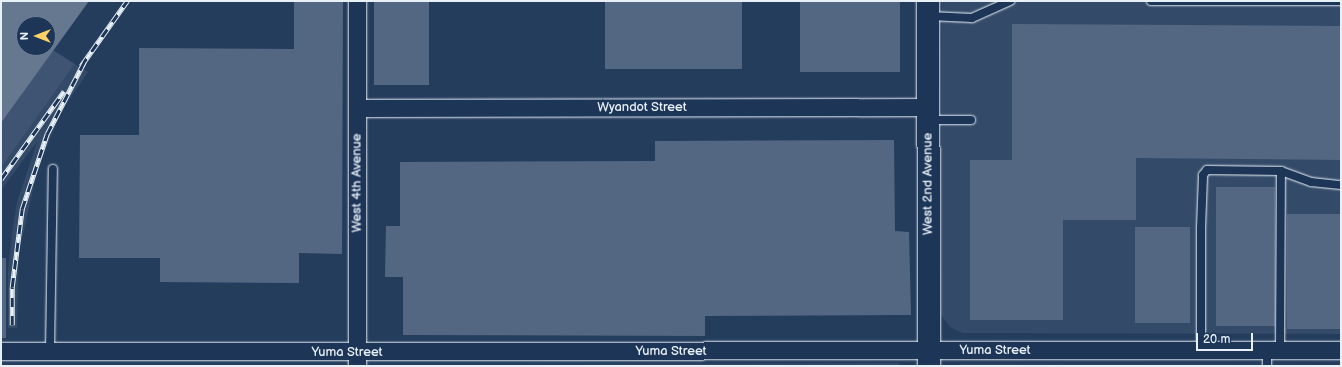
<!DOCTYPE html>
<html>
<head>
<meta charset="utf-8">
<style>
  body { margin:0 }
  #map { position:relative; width:1342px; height:367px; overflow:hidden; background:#253d5d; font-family:"Balsamiq Sans",sans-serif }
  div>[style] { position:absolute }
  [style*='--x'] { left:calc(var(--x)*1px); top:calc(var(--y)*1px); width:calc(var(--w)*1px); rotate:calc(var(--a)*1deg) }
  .built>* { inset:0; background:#334a68 }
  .green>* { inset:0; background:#3e5472 }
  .water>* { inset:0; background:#657890 }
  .building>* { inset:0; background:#536782; transform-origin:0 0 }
  .roads { filter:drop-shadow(0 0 1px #e8f1f8) drop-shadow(0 0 1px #e8f1f8) }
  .lane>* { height:8px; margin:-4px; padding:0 4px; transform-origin:4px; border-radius:4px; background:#1d3557 }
  .street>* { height:17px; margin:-8.5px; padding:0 8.5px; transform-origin:8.5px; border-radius:8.5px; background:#1d3557 }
  .secondary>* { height:22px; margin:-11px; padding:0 11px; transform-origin:11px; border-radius:11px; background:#1d3557 }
  .rail>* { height:4.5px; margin-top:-2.25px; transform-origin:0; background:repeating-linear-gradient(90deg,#1d3557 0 9px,#e8f1f8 0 18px); box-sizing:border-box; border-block:1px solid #e8f1f8 }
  span { translate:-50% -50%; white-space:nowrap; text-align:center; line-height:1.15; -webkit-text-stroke:3.5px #1d3557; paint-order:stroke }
  .street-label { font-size:13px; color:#e8f1f8 }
  .frame { position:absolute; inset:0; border:2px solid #e8f1f8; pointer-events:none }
  .north { position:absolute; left:16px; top:16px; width:40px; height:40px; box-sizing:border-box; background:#1d3557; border:1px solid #6e8097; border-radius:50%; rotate:270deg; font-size:11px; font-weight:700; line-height:16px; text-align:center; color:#e8f1f8 }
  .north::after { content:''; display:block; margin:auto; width:14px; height:18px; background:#ffd166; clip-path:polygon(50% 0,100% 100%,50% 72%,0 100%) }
  .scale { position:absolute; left:1196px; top:333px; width:57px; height:18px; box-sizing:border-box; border:2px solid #e8f1f8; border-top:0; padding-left:5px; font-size:12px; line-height:14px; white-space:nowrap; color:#e8f1f8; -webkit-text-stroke:3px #1d3557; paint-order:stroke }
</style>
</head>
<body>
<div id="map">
  <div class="built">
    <i style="clip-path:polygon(942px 1px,1341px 1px,1341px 334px,962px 333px,950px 327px,941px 315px)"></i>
    <i style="clip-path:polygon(75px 64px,88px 72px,62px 110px,38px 168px,19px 253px,17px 328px,8px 328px,8px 271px,12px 233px,17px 202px,37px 142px,1px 190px,1px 168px)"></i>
    <i style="clip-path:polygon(897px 363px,903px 366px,284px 366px)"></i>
    <i style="clip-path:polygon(960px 364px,1341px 365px,958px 366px)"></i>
  </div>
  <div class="green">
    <i style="clip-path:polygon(53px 50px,75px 64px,1px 168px,1px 123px)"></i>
  </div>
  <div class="water">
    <i style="clip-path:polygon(evenodd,1px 1px,89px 1px,1px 123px,1px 1px,24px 24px,48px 24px,48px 48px,24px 48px,24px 24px)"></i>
  </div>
  <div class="building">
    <i style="clip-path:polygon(294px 1px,343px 1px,342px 254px,299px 253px,299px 283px,160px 282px,160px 258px,79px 258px,80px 135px,139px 135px,139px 48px,294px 49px)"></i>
    <i style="left:374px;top:1px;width:55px;height:84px"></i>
    <i style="left:605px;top:1px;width:137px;height:68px"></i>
    <i style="left:800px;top:1px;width:100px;height:71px"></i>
    <i style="clip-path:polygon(1012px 24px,1341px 26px,1341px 160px,1136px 158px,1136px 220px,1063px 220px,1063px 320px,970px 320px,970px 160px,1012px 160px)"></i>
    <i style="clip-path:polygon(894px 140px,895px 231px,909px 232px,911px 315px,705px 316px,705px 336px,403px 335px,403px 277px,385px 277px,386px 226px,400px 226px,400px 162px,655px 161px,655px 141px)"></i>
    <i style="left:1216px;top:187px;width:59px;height:139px"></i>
    <i style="left:1341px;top:214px;width:115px;height:54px;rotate:90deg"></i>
    <i style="left:1135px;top:227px;width:55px;height:96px"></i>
    <i style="left:6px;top:258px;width:80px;height:5px;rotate:90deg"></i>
  </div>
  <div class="roads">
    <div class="lane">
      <i style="--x:1151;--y:1;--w:190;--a:0"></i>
      <i style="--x:929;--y:16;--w:43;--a:2.7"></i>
      <i style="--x:972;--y:18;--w:42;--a:-24.1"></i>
      <i style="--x:929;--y:120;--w:42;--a:0"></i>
      <i style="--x:1201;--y:350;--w:122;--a:-90"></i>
      <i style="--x:1201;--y:228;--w:53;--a:-87.8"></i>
      <i style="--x:1203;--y:175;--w:6;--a:-51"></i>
      <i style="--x:1207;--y:170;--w:74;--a:0.8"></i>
      <i style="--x:1281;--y:171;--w:32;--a:20"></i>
      <i style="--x:1311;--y:182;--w:30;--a:6"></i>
      <i style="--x:1280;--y:350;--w:179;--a:-89.7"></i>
      <i style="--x:50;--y:351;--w:182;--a:-89.1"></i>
      <i style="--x:1267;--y:366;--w:16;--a:-90"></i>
    </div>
    <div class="street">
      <i style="--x:357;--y:108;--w:571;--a:-0.1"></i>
      <i style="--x:1;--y:351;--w:1340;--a:-0.04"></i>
      <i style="--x:357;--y:366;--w:365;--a:-90"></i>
    </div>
    <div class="secondary">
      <i style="--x:928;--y:1;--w:365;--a:89.8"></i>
    </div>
  </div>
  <div class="rail">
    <i style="--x:81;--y:66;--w:80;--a:-54.7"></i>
    <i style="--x:1;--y:179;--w:108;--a:-54.4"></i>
    <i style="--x:12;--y:325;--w:38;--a:-90"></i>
    <i style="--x:12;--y:287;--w:79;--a:-82.7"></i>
    <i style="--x:22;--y:209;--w:79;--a:-71.6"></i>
    <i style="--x:47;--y:134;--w:81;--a:-62.8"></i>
  </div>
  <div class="street-label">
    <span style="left:642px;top:107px">Wyandot Street</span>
    <span style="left:357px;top:183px;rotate:-90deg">West 4th Avenue</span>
    <span style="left:928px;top:184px;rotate:-90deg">West 2nd Avenue</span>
    <span style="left:995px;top:350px">Yuma Street</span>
    <span style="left:671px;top:351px">Yuma Street</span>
    <span style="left:347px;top:352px">Yuma Street</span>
  </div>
  <div class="frame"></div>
  <div class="north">N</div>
  <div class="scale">20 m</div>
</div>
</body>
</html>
